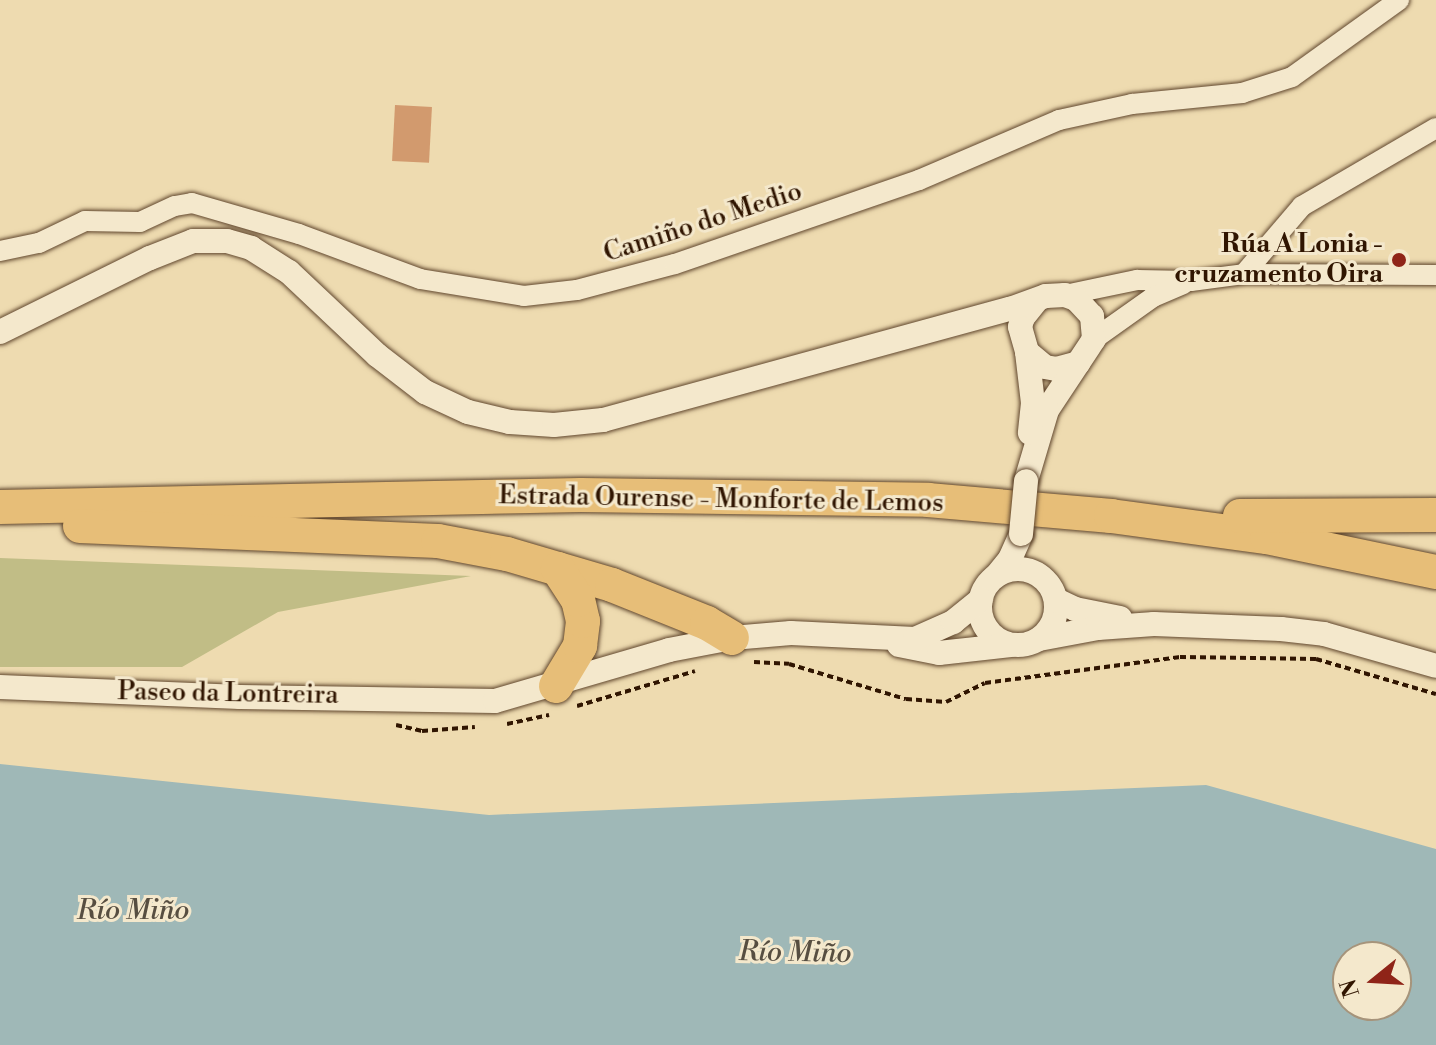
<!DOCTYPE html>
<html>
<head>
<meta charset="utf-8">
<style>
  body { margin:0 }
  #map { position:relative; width:1436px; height:1045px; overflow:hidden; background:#eedbb0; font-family:"Libre Bodoni",serif }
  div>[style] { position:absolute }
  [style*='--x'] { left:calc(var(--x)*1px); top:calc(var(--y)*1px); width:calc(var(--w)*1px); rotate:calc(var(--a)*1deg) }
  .green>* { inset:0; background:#c1bd86 }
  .water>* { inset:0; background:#9fb8b7 }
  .building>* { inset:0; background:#d29a6e; transform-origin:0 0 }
  .path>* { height:4px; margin-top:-2px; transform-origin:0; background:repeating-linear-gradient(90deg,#301501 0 6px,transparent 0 10px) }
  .roads { filter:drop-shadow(0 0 2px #60462d) drop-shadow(0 0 2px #60462d) }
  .minor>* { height:20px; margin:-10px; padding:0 10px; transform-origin:10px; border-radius:10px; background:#f4e8cc }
  .tertiary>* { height:24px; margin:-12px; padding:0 12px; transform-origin:12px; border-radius:12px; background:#f4e8cc }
  .tertiary>.ring { margin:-12px; padding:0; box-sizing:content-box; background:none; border:24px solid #f4e8cc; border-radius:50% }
  .trunk>* { height:34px; margin:-17px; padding:0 17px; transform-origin:17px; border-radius:17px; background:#e7be78 }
  .bridges { filter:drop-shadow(0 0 2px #60462d) drop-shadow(0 0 2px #60462d) }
  .tertiary-bridge>* { height:24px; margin:-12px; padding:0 12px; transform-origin:12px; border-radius:12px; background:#f4e8cc }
  .dots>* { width:22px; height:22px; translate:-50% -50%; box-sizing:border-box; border:4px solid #f4e8cc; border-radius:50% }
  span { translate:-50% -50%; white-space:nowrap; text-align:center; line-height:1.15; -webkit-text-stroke:6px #f4e8cc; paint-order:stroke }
  .street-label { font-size:26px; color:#301501 }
  .poi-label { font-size:26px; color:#301501; font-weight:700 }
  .right { translate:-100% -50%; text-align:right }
  .water-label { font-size:28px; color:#574e41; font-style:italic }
  .north { position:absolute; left:1332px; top:941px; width:80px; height:80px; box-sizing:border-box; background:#f4e8cc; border:2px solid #a6947b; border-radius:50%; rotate:252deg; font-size:22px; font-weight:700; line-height:32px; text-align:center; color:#301501 }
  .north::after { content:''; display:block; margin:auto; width:28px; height:36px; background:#8f2418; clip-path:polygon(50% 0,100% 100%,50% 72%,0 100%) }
</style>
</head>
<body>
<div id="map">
  <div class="green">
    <i style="clip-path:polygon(0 558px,471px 576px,278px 612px,182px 667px,0 667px)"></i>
  </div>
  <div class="water">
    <i style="clip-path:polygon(evenodd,0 764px,489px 815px,1206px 785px,1436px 849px,1436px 1045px,0 1045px,0 764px,1348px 957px,1396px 957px,1396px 1005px,1348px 1005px,1348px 957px)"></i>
  </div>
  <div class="building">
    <i style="left:395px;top:105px;width:37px;height:56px;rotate:3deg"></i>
  </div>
  <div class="path">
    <i style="--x:754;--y:662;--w:35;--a:3"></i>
    <i style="--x:789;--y:664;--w:122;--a:16.7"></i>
    <i style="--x:906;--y:699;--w:40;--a:4.3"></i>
    <i style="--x:946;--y:702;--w:43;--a:-26"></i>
    <i style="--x:985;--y:683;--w:197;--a:-7.6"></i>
    <i style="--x:1180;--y:657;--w:136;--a:0.8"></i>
    <i style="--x:1316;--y:659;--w:125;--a:16.3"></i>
    <i style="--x:577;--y:706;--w:123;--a:-16.5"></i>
    <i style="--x:507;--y:724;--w:43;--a:-12.1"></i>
    <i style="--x:396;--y:725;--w:27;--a:13"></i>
    <i style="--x:422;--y:731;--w:53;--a:-4.3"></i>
  </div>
  <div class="roads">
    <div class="minor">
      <i style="--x:0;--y:251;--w:40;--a:-12"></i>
      <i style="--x:39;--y:243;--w:51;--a:-25.6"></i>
      <i style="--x:85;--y:221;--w:55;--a:1"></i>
      <i style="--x:140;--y:222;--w:38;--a:-25"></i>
      <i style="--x:175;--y:206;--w:17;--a:-10"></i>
      <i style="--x:192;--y:203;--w:111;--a:16.2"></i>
      <i style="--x:299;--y:234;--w:129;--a:20.4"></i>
      <i style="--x:420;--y:279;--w:105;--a:9.3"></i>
      <i style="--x:524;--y:296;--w:53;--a:-6.5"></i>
      <i style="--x:577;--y:290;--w:101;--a:-14.9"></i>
      <i style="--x:675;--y:264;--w:258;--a:-19"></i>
      <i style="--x:919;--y:180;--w:152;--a:-23.2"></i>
      <i style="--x:1059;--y:120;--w:75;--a:-12.4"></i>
      <i style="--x:1132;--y:104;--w:111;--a:-5.7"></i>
      <i style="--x:1242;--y:93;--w:52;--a:-17.7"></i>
      <i style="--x:1292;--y:77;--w:132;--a:-35.7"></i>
      <i style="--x:1244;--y:274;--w:89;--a:-49.5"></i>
      <i style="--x:1302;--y:206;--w:155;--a:-30.2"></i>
      <i style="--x:1065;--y:295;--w:74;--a:-11.8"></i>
      <i style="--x:1137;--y:280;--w:54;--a:1.1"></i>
      <i style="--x:1191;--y:281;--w:53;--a:-7.5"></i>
      <i style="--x:1244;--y:274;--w:192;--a:0.3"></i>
      <i style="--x:1094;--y:339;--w:72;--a:-35.4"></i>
      <i style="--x:1153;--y:297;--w:33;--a:-23"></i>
    </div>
    <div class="tertiary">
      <i style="--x:1037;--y:300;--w:22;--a:129"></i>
      <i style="--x:1023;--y:317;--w:10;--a:107"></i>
      <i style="--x:1020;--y:327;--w:26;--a:74"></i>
      <i style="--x:1027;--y:352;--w:23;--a:40"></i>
      <i style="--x:1045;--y:367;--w:11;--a:10"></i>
      <i style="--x:1056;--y:369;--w:23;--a:-15"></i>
      <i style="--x:0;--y:332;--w:167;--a:-26.3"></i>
      <i style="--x:150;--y:258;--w:46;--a:-21.6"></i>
      <i style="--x:193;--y:241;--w:34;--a:0"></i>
      <i style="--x:227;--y:241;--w:25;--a:16"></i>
      <i style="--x:251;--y:248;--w:45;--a:32.3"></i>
      <i style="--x:289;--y:272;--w:121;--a:43.3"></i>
      <i style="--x:377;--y:355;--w:61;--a:37.6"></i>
      <i style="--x:425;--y:392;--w:47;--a:24.9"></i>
      <i style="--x:468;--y:412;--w:43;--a:13.4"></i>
      <i style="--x:510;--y:422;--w:44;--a:3.9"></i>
      <i style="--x:554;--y:425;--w:49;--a:-5.8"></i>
      <i style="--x:603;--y:420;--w:422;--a:-15.3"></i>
      <i style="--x:1010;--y:309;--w:38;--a:-20"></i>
      <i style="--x:1046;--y:296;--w:19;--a:-3"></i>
      <i style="--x:1065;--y:295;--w:12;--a:20"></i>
      <i style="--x:1076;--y:299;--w:23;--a:47"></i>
      <i style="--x:1092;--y:316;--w:23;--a:85"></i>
      <i style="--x:1094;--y:339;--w:85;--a:123.5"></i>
      <i style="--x:1047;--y:410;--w:74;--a:106.5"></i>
      <i style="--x:1027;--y:352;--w:51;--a:83.3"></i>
      <i style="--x:1033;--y:403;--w:30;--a:96"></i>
      <i class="ring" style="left:980px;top:569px;width:52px;height:52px"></i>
      <i style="--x:997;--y:575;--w:21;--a:-51"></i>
      <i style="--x:1010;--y:559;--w:27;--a:-66"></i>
      <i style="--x:1056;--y:600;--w:21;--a:25"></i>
      <i style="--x:1075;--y:609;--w:46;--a:11.3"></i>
      <i style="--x:1039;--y:639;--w:60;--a:-10.6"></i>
      <i style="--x:1098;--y:628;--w:56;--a:-4.1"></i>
      <i style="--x:1154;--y:624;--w:127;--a:2.3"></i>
      <i style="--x:1281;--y:629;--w:43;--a:6.6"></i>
      <i style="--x:1324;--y:634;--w:116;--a:15.9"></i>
      <i style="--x:899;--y:645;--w:41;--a:11.3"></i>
      <i style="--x:939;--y:653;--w:72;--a:-6.3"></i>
      <i style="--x:0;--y:687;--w:240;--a:2.4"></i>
      <i style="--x:240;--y:697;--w:255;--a:0.9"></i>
      <i style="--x:495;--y:701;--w:181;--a:-16.3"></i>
      <i style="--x:669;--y:650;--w:64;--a:-10.8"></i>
      <i style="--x:732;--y:638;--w:59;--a:-4.8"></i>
      <i style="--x:791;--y:633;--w:124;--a:2.8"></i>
      <i style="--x:915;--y:639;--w:42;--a:-24.1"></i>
      <i style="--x:953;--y:622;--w:36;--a:-39"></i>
    </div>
    <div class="trunk">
      <i style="--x:0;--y:507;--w:581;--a:-1.18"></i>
      <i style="--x:581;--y:495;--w:347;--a:0.8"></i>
      <i style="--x:928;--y:500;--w:184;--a:5"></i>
      <i style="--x:1111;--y:516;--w:157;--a:7.7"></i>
      <i style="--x:1267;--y:537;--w:173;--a:11.7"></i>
      <i style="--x:1240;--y:516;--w:196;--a:-0.3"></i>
      <i style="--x:80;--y:526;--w:358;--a:2.4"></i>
      <i style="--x:438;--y:541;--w:70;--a:10.7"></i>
      <i style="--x:507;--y:554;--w:109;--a:16.4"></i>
      <i style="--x:612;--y:585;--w:102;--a:21.8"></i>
      <i style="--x:707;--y:623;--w:29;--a:31"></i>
      <i style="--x:556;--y:686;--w:47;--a:-59"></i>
      <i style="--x:580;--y:646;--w:25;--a:-83"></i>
      <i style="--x:583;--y:621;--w:22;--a:-103"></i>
      <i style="--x:578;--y:600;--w:37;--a:-123"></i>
    </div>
  </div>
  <div class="bridges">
    <div class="tertiary-bridge">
      <i style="--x:1021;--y:534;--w:53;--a:-84.6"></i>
    </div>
  </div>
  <div class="dots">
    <i style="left:1399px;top:260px;background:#8f2418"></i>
  </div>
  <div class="street-label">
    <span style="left:703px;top:223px;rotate:-18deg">Camiño do Medio</span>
    <span style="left:721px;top:500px;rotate:1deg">Estrada Ourense - Monforte de Lemos</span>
    <span style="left:228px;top:694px;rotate:1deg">Paseo da Lontreira</span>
  </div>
  <div class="poi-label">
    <span class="right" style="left:1383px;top:260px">Rúa A Lonia -<br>cruzamento Oira</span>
  </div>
  <div class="water-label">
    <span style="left:133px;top:911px">Río Miño</span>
    <span style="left:795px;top:953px;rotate:1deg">Río Miño</span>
  </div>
  <div class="north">N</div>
</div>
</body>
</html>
